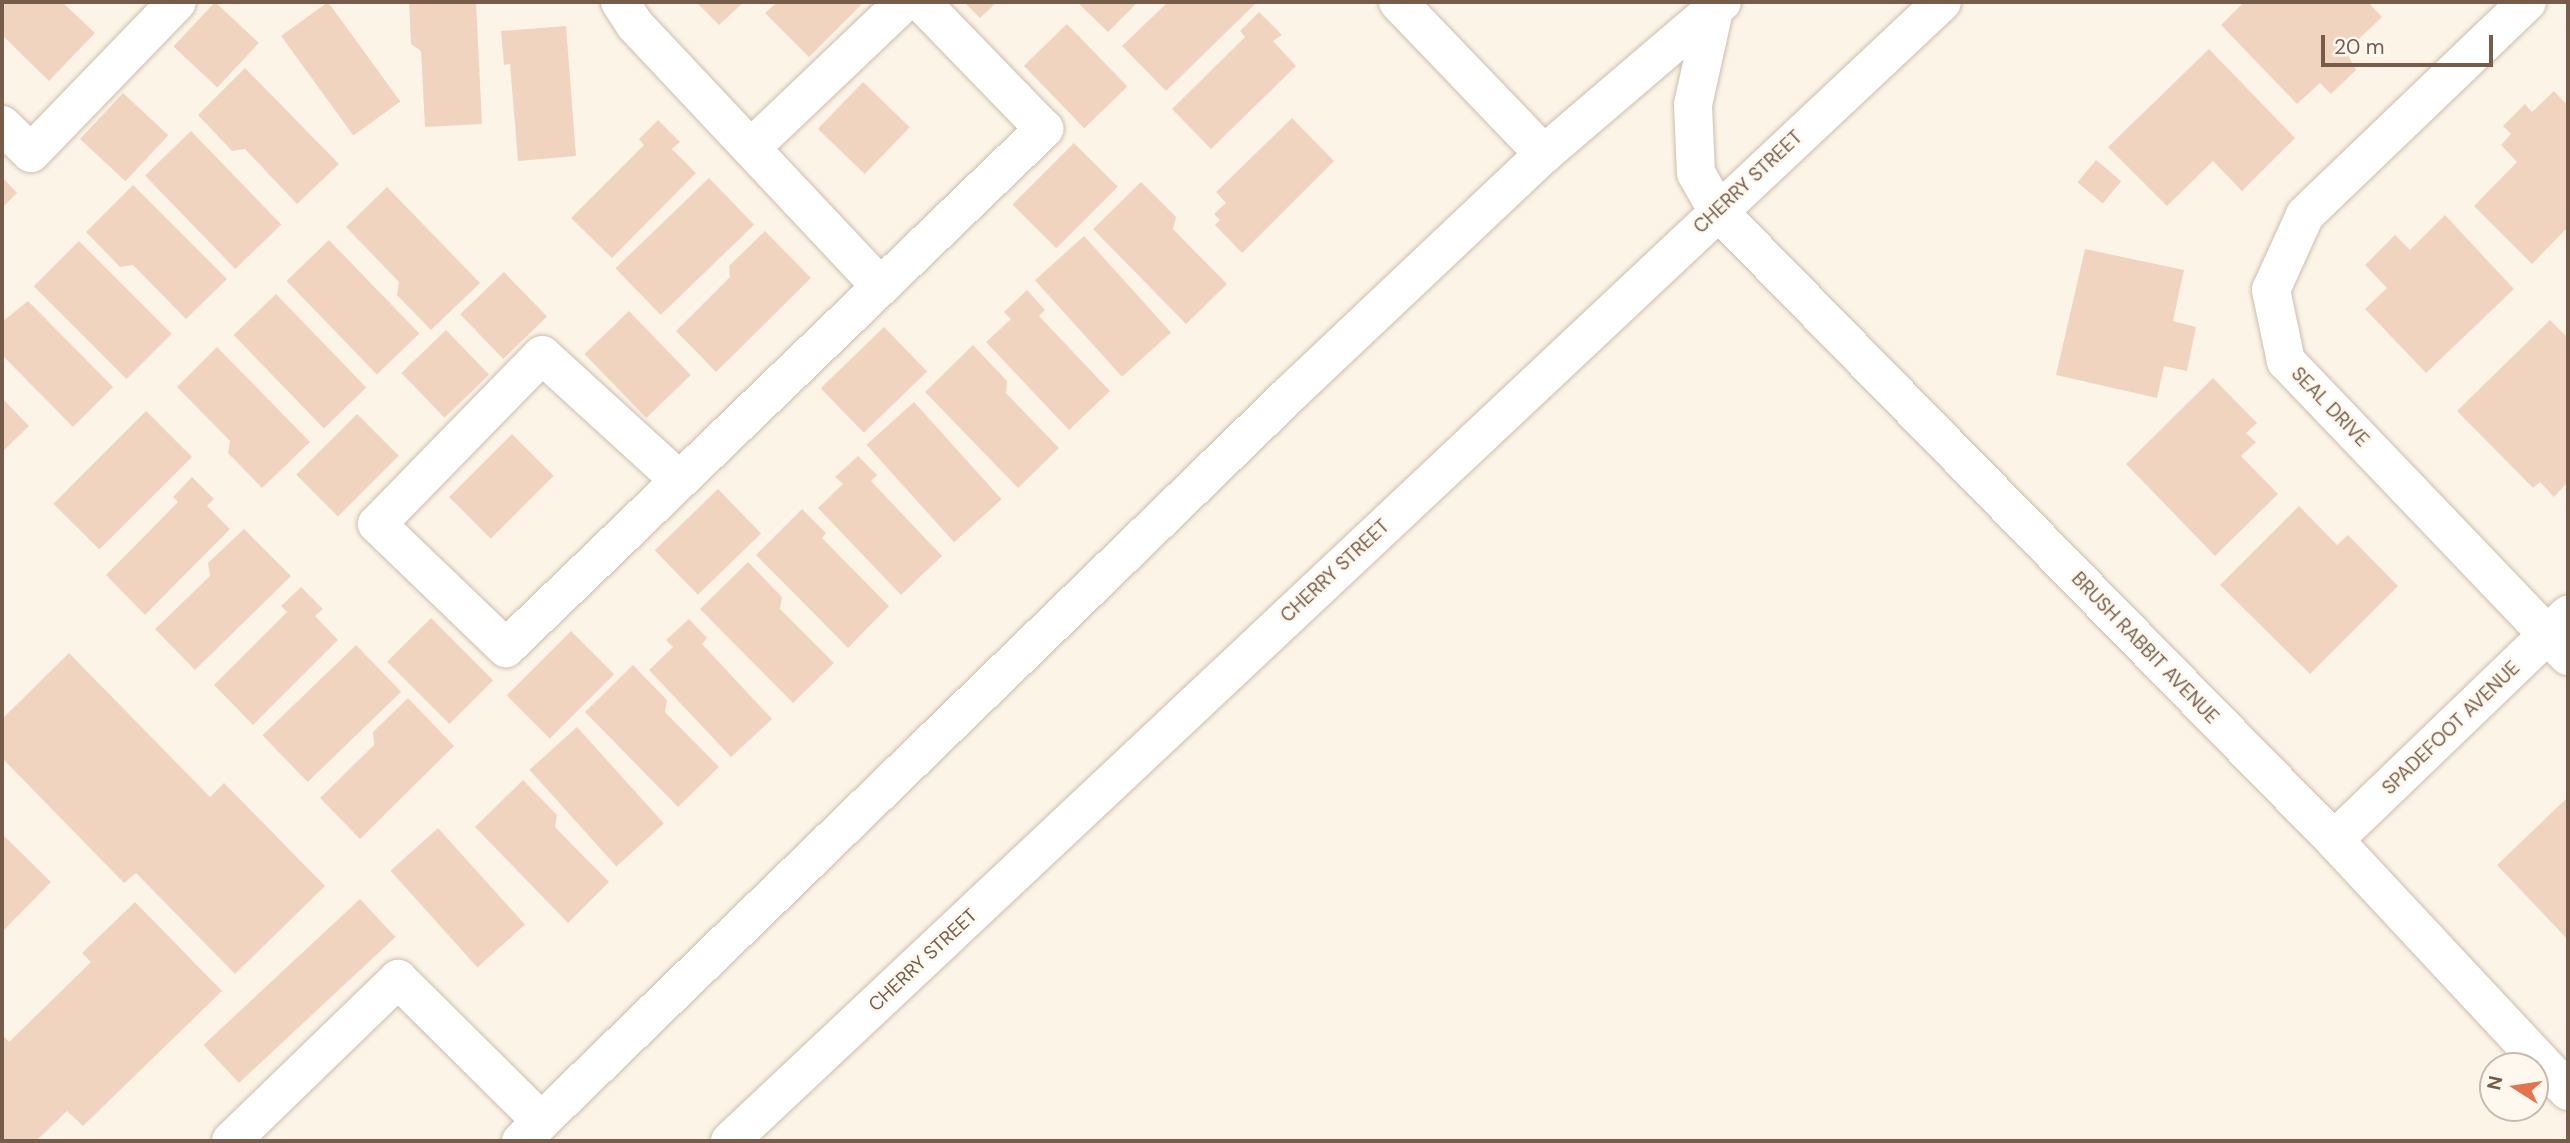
<!DOCTYPE html>
<html>
<head>
<meta charset="utf-8">
<style>
  body { margin:0 }
  #map { position:relative; width:2570px; height:1143px; overflow:hidden; background:#fcf5e7; font-family:"DM Sans",sans-serif }
  div>[style] { position:absolute }
  [style*='--x'] { left:calc(var(--x)*1px); top:calc(var(--y)*1px); width:calc(var(--w)*1px); rotate:calc(var(--a)*1deg) }
  .building>* { inset:0; background:#f1d4bf; transform-origin:0 0 }
  .roads { filter:drop-shadow(0 0 2px #cebdad) drop-shadow(0 0 2px #cebdad) }
  .minor>* { height:38px; margin:-19px; padding:0 19px; transform-origin:19px; border-radius:19px; background:#fff }
  .secondary>* { height:38px; margin:-19px; padding:0 19px; transform-origin:19px; border-radius:19px; background:#fff }
  span { translate:-50% -50%; white-space:nowrap; text-align:center; line-height:1.15; -webkit-text-stroke:5px #fff8ee; paint-order:stroke }
  .street-label { font-size:19px; color:#765c4b }
  .frame { position:absolute; inset:0; border:4px solid #765c4b; pointer-events:none }
  .north { position:absolute; left:2479px; top:1052px; width:70px; height:70px; box-sizing:border-box; background:#fff8ee; border:2px solid #c8baad; border-radius:50%; rotate:282deg; font-size:19px; font-weight:700; line-height:28px; text-align:center; color:#765c4b }
  .north::after { content:''; display:block; margin:auto; width:24px; height:32px; background:#e4744e; clip-path:polygon(50% 0,100% 100%,50% 72%,0 100%) }
  .scale { position:absolute; left:2321px; top:35px; width:172px; height:32px; box-sizing:border-box; border:4px solid #765c4b; border-top:0; padding-left:9px; font-size:21px; line-height:24px; white-space:nowrap; color:#765c4b; -webkit-text-stroke:5px #fff8ee; paint-order:stroke }
</style>
</head>
<body>
<div id="map">
  <div class="building">
    <i style="clip-path:polygon(2px 2px,62px 2px,95px 33px,49px 81px,2px 35px)"></i>
    <i style="left:215px;top:2px;width:60px;height:61px;rotate:43deg"></i>
    <i style="left:328px;top:2px;width:123px;height:58px;rotate:54deg"></i>
    <i style="clip-path:polygon(409px 2px,476px 2px,482px 124px,425px 127px,421px 51px,411px 44px)"></i>
    <i style="clip-path:polygon(696px 2px,744px 2px,719px 25px)"></i>
    <i style="clip-path:polygon(777px 2px,864px 2px,809px 57px,765px 13px)"></i>
    <i style="clip-path:polygon(964px 2px,997px 2px,980px 18px)"></i>
    <i style="clip-path:polygon(1077px 2px,1138px 2px,1108px 32px)"></i>
    <i style="clip-path:polygon(1168px 2px,1257px 2px,1166px 91px,1122px 46px)"></i>
    <i style="clip-path:polygon(2244px 2px,2368px 2px,2382px 17px,2346px 51px,2356px 70px,2331px 94px,2320px 83px,2297px 104px,2221px 25px)"></i>
    <i style="clip-path:polygon(1259px 12px,1282px 35px,1273px 41px,1296px 66px,1211px 149px,1172px 109px,1245px 37px,1240px 31px)"></i>
    <i style="left:1067px;top:24px;width:87px;height:60px;rotate:46deg"></i>
    <i style="clip-path:polygon(566px 26px,576px 156px,518px 161px,510px 64px,504px 65px,501px 31px)"></i>
    <i style="clip-path:polygon(2209px 49px,2295px 138px,2242px 191px,2213px 161px,2167px 206px,2108px 147px)"></i>
    <i style="clip-path:polygon(245px 68px,339px 164px,297px 204px,245px 149px,232px 151px,198px 115px)"></i>
    <i style="left:863px;top:82px;width:65px;height:65px;rotate:44deg"></i>
    <i style="clip-path:polygon(2554px 91px,2568px 106px,2568px 227px,2532px 264px,2474px 206px,2517px 162px,2501px 145px,2511px 134px,2503px 126px,2525px 104px,2532px 112px)"></i>
    <i style="left:123px;top:93px;width:62px;height:63px;rotate:43deg"></i>
    <i style="clip-path:polygon(1292px 118px,1334px 161px,1242px 253px,1215px 225px,1220px 220px,1214px 214px,1226px 203px,1216px 192px)"></i>
    <i style="clip-path:polygon(658px 120px,680px 142px,672px 149px,696px 173px,612px 258px,571px 218px,644px 145px,639px 139px)"></i>
    <i style="left:191px;top:131px;width:130px;height:64px;rotate:46deg"></i>
    <i style="left:1074px;top:143px;width:62px;height:87px;rotate:45deg"></i>
    <i style="left:2096px;top:160px;width:33px;height:29px;rotate:40deg"></i>
    <i style="clip-path:polygon(2px 177px,17px 193px,2px 208px)"></i>
    <i style="left:709px;top:178px;width:65px;height:130px;rotate:46deg"></i>
    <i style="clip-path:polygon(1141px 182px,1176px 217px,1173px 229px,1227px 284px,1186px 324px,1093px 229px)"></i>
    <i style="clip-path:polygon(133px 185px,227px 279px,186px 319px,133px 265px,120px 267px,86px 232px)"></i>
    <i style="clip-path:polygon(387px 187px,480px 283px,431px 330px,397px 295px,399px 282px,346px 227px)"></i>
    <i style="clip-path:polygon(2445px 215px,2514px 289px,2426px 373px,2365px 309px,2387px 288px,2365px 265px,2395px 235px,2410px 250px)"></i>
    <i style="clip-path:polygon(765px 231px,811px 278px,716px 372px,676px 331px,730px 277px,729px 266px)"></i>
    <i style="left:1084px;top:236px;width:130px;height:66px;rotate:48deg"></i>
    <i style="left:329px;top:240px;width:130px;height:59px;rotate:46deg"></i>
    <i style="left:79px;top:241px;width:131px;height:64px;rotate:45deg"></i>
    <i style="clip-path:polygon(2085px 249px,2184px 270px,2173px 321px,2196px 327px,2187px 371px,2164px 366px,2157px 398px,2056px 375px)"></i>
    <i style="left:504px;top:272px;width:62px;height:61px;rotate:46deg"></i>
    <i style="clip-path:polygon(1027px 290px,1045px 310px,1039px 316px,1110px 391px,1069px 430px,986px 342px,1011px 319px,1004px 312px)"></i>
    <i style="left:276px;top:294px;width:130px;height:59px;rotate:46deg"></i>
    <i style="clip-path:polygon(28px 301px,113px 387px,73px 427px,2px 355px,2px 322px)"></i>
    <i style="left:629px;top:311px;width:89px;height:62px;rotate:46deg"></i>
    <i style="clip-path:polygon(2550px 320px,2568px 338px,2568px 482px,2554px 497px,2540px 482px,2533px 488px,2457px 411px)"></i>
    <i style="left:884px;top:327px;width:62px;height:88px;rotate:46deg"></i>
    <i style="left:446px;top:330px;width:62px;height:62px;rotate:46deg"></i>
    <i style="clip-path:polygon(973px 345px,1007px 381px,1006px 393px,1059px 448px,1018px 488px,925px 392px)"></i>
    <i style="clip-path:polygon(217px 347px,310px 442px,262px 488px,228px 453px,230px 441px,177px 387px)"></i>
    <i style="clip-path:polygon(2213px 378px,2257px 423px,2246px 433px,2256px 442px,2241px 456px,2278px 494px,2215px 556px,2126px 464px)"></i>
    <i style="clip-path:polygon(2px 398px,29px 426px,2px 452px)"></i>
    <i style="left:914px;top:402px;width:131px;height:64px;rotate:48deg"></i>
    <i style="left:146px;top:411px;width:65px;height:131px;rotate:45deg"></i>
    <i style="left:357px;top:414px;width:59px;height:86px;rotate:45deg"></i>
    <i style="left:512px;top:434px;width:59px;height:89px;rotate:45deg"></i>
    <i style="clip-path:polygon(858px 456px,877px 475px,871px 481px,942px 556px,901px 595px,818px 508px,843px 484px,835px 477px)"></i>
    <i style="clip-path:polygon(192px 477px,214px 499px,207px 506px,230px 529px,145px 615px,106px 575px,178px 502px,173px 497px)"></i>
    <i style="left:718px;top:489px;width:62px;height:88px;rotate:46deg"></i>
    <i style="clip-path:polygon(2299px 506px,2337px 545px,2348px 535px,2398px 586px,2310px 674px,2220px 585px)"></i>
    <i style="clip-path:polygon(802px 509px,826px 533px,822px 538px,889px 606px,848px 648px,756px 555px)"></i>
    <i style="clip-path:polygon(244px 529px,291px 576px,195px 670px,155px 629px,210px 576px,208px 563px)"></i>
    <i style="clip-path:polygon(748px 562px,782px 597px,780px 609px,834px 663px,793px 703px,700px 609px)"></i>
    <i style="clip-path:polygon(301px 587px,323px 609px,315px 616px,338px 640px,253px 725px,214px 685px,287px 612px,281px 606px)"></i>
    <i style="left:431px;top:618px;width:88px;height:62px;rotate:45deg"></i>
    <i style="clip-path:polygon(689px 619px,707px 638px,702px 644px,772px 719px,731px 757px,649px 670px,673px 647px,666px 640px)"></i>
    <i style="left:571px;top:631px;width:61px;height:91px;rotate:45deg"></i>
    <i style="left:356px;top:645px;width:65px;height:130px;rotate:46deg"></i>
    <i style="clip-path:polygon(69px 653px,210px 797px,224px 783px,325px 886px,235px 974px,136px 873px,124px 883px,2px 758px,2px 719px)"></i>
    <i style="clip-path:polygon(633px 665px,667px 700px,665px 712px,719px 767px,678px 807px,585px 712px)"></i>
    <i style="clip-path:polygon(408px 698px,454px 746px,360px 839px,320px 798px,374px 745px,373px 732px)"></i>
    <i style="left:577px;top:727px;width:130px;height:64px;rotate:48deg"></i>
    <i style="clip-path:polygon(523px 780px,557px 815px,555px 827px,609px 882px,568px 923px,475px 827px)"></i>
    <i style="clip-path:polygon(2568px 797px,2568px 940px,2497px 865px)"></i>
    <i style="left:438px;top:828px;width:130px;height:64px;rotate:48deg"></i>
    <i style="clip-path:polygon(2px 834px,51px 882px,2px 932px)"></i>
    <i style="left:360px;top:899px;width:52px;height:214px;rotate:47deg"></i>
    <i style="clip-path:polygon(135px 902px,222px 991px,83px 1126px,67px 1111px,36px 1141px,2px 1141px,2px 1034px,9px 1042px,91px 962px,82px 953px)"></i>
  </div>
  <div class="roads">
    <div class="minor">
      <i style="--x:620;--y:2;--w:27;--a:57"></i>
      <i style="--x:635;--y:25;--w:355;--a:46.8"></i>
      <i style="--x:1398;--y:2;--w:211;--a:46.2"></i>
      <i style="--x:2527;--y:2;--w:308;--a:136.2"></i>
      <i style="--x:2305;--y:215;--w:82;--a:114.4"></i>
      <i style="--x:2271;--y:290;--w:73;--a:78.1"></i>
      <i style="--x:2286;--y:361;--w:408;--a:46.3"></i>
      <i style="--x:2;--y:125;--w:40;--a:44"></i>
      <i style="--x:31;--y:153;--w:210;--a:-46"></i>
      <i style="--x:753;--y:146;--w:209;--a:-43.6"></i>
      <i style="--x:1717;--y:210;--w:882;--a:45.6"></i>
      <i style="--x:2334;--y:840;--w:343;--a:47"></i>
      <i style="--x:679;--y:480;--w:185;--a:-137.6"></i>
      <i style="--x:542;--y:355;--w:236;--a:134.3"></i>
      <i style="--x:377;--y:524;--w:179;--a:43.9"></i>
      <i style="--x:506;--y:648;--w:748;--a:-43.97"></i>
      <i style="--x:1044;--y:129;--w:177;--a:-134.1"></i>
      <i style="--x:2334;--y:840;--w:325;--a:-43.9"></i>
      <i style="--x:231;--y:1141;--w:233;--a:-44.1"></i>
      <i style="--x:398;--y:979;--w:202;--a:44.8"></i>
    </div>
    <div class="secondary">
      <i style="--x:1714;--y:10;--w:97;--a:102.5"></i>
      <i style="--x:1693;--y:105;--w:68;--a:87.5"></i>
      <i style="--x:1696;--y:173;--w:43;--a:60.4"></i>
      <i style="--x:521;--y:1141;--w:1074;--a:-44.17"></i>
      <i style="--x:1291;--y:393;--w:348;--a:-43.4"></i>
      <i style="--x:1544;--y:154;--w:234;--a:-40.5"></i>
      <i style="--x:730;--y:1141;--w:1663;--a:-43.22"></i>
    </div>
  </div>
  <div class="street-label">
    <span style="left:1748px;top:182px;rotate:-43deg">CHERRY STREET</span>
    <span style="left:2330px;top:407px;rotate:46deg">SEAL DRIVE</span>
    <span style="left:1335px;top:571px;rotate:-43deg">CHERRY STREET</span>
    <span style="left:2145px;top:648px;rotate:46deg">BRUSH RABBIT AVENUE</span>
    <span style="left:2451px;top:728px;rotate:-44deg">SPADEFOOT AVENUE</span>
    <span style="left:923px;top:960px;rotate:-43deg">CHERRY STREET</span>
  </div>
  <div class="frame"></div>
  <div class="north">N</div>
  <div class="scale">20 m</div>
</div>
</body>
</html>
